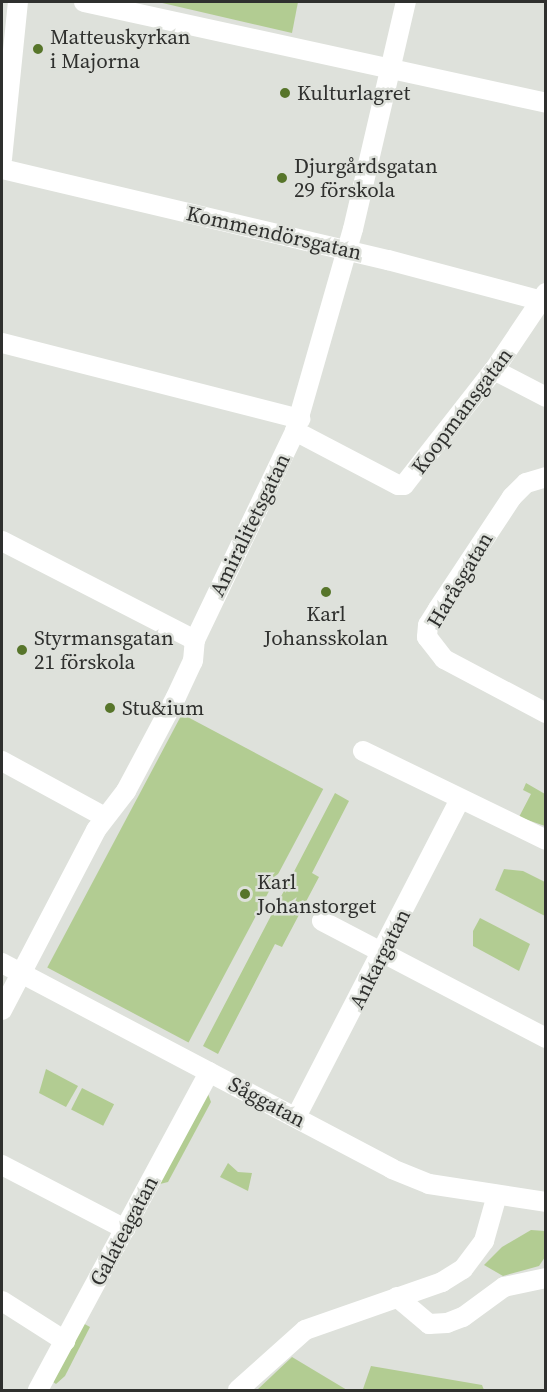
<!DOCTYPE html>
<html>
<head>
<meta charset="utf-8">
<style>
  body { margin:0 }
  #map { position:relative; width:547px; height:1392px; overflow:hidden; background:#dee1db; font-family:"Source Serif 4",serif }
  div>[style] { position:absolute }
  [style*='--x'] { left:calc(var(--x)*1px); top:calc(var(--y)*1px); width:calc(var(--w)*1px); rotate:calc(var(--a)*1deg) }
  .green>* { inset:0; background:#b2cc92; transform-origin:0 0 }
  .minor>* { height:20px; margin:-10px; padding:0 10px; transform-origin:10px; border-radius:10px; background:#fff }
  .dots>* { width:16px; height:16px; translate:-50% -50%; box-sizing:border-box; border:3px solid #dee1db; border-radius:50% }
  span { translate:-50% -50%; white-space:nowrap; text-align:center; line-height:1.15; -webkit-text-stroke:5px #dee1db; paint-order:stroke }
  .poi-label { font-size:21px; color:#2f302e }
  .left { translate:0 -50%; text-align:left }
  .street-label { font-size:21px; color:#2f302e }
  .frame { position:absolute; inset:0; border:3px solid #2f302e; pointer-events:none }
</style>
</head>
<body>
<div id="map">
  <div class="green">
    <i style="clip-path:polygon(158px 2px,298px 2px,292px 33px)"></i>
    <i style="left:182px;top:714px;width:160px;height:287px;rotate:28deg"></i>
    <i style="clip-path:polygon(526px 783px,545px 794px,545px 826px,519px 817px,531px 794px,523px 790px)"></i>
    <i style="clip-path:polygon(335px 793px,349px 801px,312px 873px,319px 877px,282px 947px,275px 944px,218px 1054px,203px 1046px)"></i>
    <i style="clip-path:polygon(504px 869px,523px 871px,545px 882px,545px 916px,495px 890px)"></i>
    <i style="clip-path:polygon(480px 918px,530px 944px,519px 971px,473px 946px,473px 931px)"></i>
    <i style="clip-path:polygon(46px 1069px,78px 1086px,66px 1107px,39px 1093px)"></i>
    <i style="left:82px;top:1088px;width:36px;height:24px;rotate:27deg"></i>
    <i style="clip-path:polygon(208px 1094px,211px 1102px,168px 1182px,160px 1184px,157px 1182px)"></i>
    <i style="clip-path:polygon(228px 1163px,238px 1172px,252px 1173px,248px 1191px,220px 1177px)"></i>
    <i style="clip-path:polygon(531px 1230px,545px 1231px,545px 1257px,539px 1266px,503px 1276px,484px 1265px,502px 1247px)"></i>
    <i style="clip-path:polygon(81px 1322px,90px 1327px,65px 1376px,56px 1384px,53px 1382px)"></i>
    <i style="clip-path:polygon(292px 1357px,347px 1390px,257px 1390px)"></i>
    <i style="clip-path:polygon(371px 1366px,482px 1385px,484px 1390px,366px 1390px,363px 1389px)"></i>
  </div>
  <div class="minor">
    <i style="--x:84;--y:2;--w:473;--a:12.3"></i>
    <i style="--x:2;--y:159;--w:158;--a:-84.2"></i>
    <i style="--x:2;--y:169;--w:397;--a:13.3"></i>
    <i style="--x:388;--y:260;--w:163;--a:14.9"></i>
    <i style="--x:2;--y:343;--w:308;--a:14.3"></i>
    <i style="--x:494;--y:370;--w:59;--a:27.4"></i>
    <i style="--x:295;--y:431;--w:116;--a:27.7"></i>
    <i style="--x:398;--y:485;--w:6;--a:0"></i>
    <i style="--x:404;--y:485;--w:146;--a:-52"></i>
    <i style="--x:494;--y:370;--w:93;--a:-56"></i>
    <i style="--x:546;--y:477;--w:21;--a:163"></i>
    <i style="--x:526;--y:483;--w:20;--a:135"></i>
    <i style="--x:512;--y:497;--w:134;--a:123.5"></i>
    <i style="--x:438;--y:609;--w:19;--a:122"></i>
    <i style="--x:428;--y:625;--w:12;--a:95"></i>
    <i style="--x:427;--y:637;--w:28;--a:52"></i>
    <i style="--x:444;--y:659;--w:115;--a:27.9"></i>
    <i style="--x:2;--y:541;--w:217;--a:27.2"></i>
    <i style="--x:363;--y:751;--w:203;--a:25.9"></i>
    <i style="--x:2;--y:761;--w:115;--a:28.6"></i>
    <i style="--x:322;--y:921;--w:253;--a:27.6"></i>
    <i style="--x:2;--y:963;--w:441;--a:27.8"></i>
    <i style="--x:392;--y:1169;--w:40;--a:22"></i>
    <i style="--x:429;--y:1184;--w:118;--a:8.7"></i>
    <i style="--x:2;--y:1010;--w:203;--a:-62.4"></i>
    <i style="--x:96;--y:830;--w:49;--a:-52.4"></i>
    <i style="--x:126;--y:791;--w:106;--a:-62"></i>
    <i style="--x:176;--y:697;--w:40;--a:-65"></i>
    <i style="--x:193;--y:661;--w:21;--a:-85"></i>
    <i style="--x:195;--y:640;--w:232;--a:-64.4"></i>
    <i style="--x:295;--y:431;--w:210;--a:-74"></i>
    <i style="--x:353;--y:229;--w:233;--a:-76.9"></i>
    <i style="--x:296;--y:1117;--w:358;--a:-62.7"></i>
    <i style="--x:2;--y:1165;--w:139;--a:27.5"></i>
    <i style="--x:397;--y:1297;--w:42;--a:40.2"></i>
    <i style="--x:429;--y:1324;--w:18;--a:-3"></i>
    <i style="--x:447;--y:1323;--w:17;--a:-21"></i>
    <i style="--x:463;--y:1317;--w:51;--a:-36.2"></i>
    <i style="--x:504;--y:1287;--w:43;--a:-12.1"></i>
    <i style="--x:2;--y:1301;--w:75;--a:32.4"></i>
    <i style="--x:38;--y:1390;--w:361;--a:-61.7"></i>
    <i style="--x:238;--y:1390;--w:90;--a:-41.8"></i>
    <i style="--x:305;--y:1330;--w:145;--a:-19.3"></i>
    <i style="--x:442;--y:1282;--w:25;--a:-32"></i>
    <i style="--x:463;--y:1269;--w:35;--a:-53"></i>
    <i style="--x:484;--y:1241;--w:48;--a:-74.2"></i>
  </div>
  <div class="dots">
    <i style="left:38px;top:49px;background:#57752a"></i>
    <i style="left:285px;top:93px;background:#57752a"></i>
    <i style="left:282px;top:178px;background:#57752a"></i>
    <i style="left:326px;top:592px;background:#57752a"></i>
    <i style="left:22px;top:650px;background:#57752a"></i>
    <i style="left:110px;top:708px;background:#57752a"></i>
    <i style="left:245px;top:894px;background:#57752a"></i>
  </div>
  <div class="poi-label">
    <span class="left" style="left:50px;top:49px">Matteuskyrkan<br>i Majorna</span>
    <span class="left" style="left:297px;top:93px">Kulturlagret</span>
    <span class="left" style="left:294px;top:178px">Djurgårdsgatan<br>29 förskola</span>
    <span style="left:326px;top:626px">Karl<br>Johansskolan</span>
    <span class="left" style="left:34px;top:650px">Styrmansgatan<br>21 förskola</span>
    <span class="left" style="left:122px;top:708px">Stu&amp;ium</span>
    <span class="left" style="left:257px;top:894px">Karl<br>Johanstorget</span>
  </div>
  <div class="street-label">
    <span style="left:274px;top:233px;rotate:13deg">Kommendörsgatan</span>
    <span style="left:462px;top:411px;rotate:-53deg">Koopmansgatan</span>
    <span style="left:250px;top:525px;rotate:-64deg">Amiralitetsgatan</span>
    <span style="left:460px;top:580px;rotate:-59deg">Haråsgatan</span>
    <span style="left:380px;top:959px;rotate:-63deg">Ankargatan</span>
    <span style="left:267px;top:1102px;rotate:28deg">Såggatan</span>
    <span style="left:124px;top:1231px;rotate:-62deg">Galateagatan</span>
  </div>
  <div class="frame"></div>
</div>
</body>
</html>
